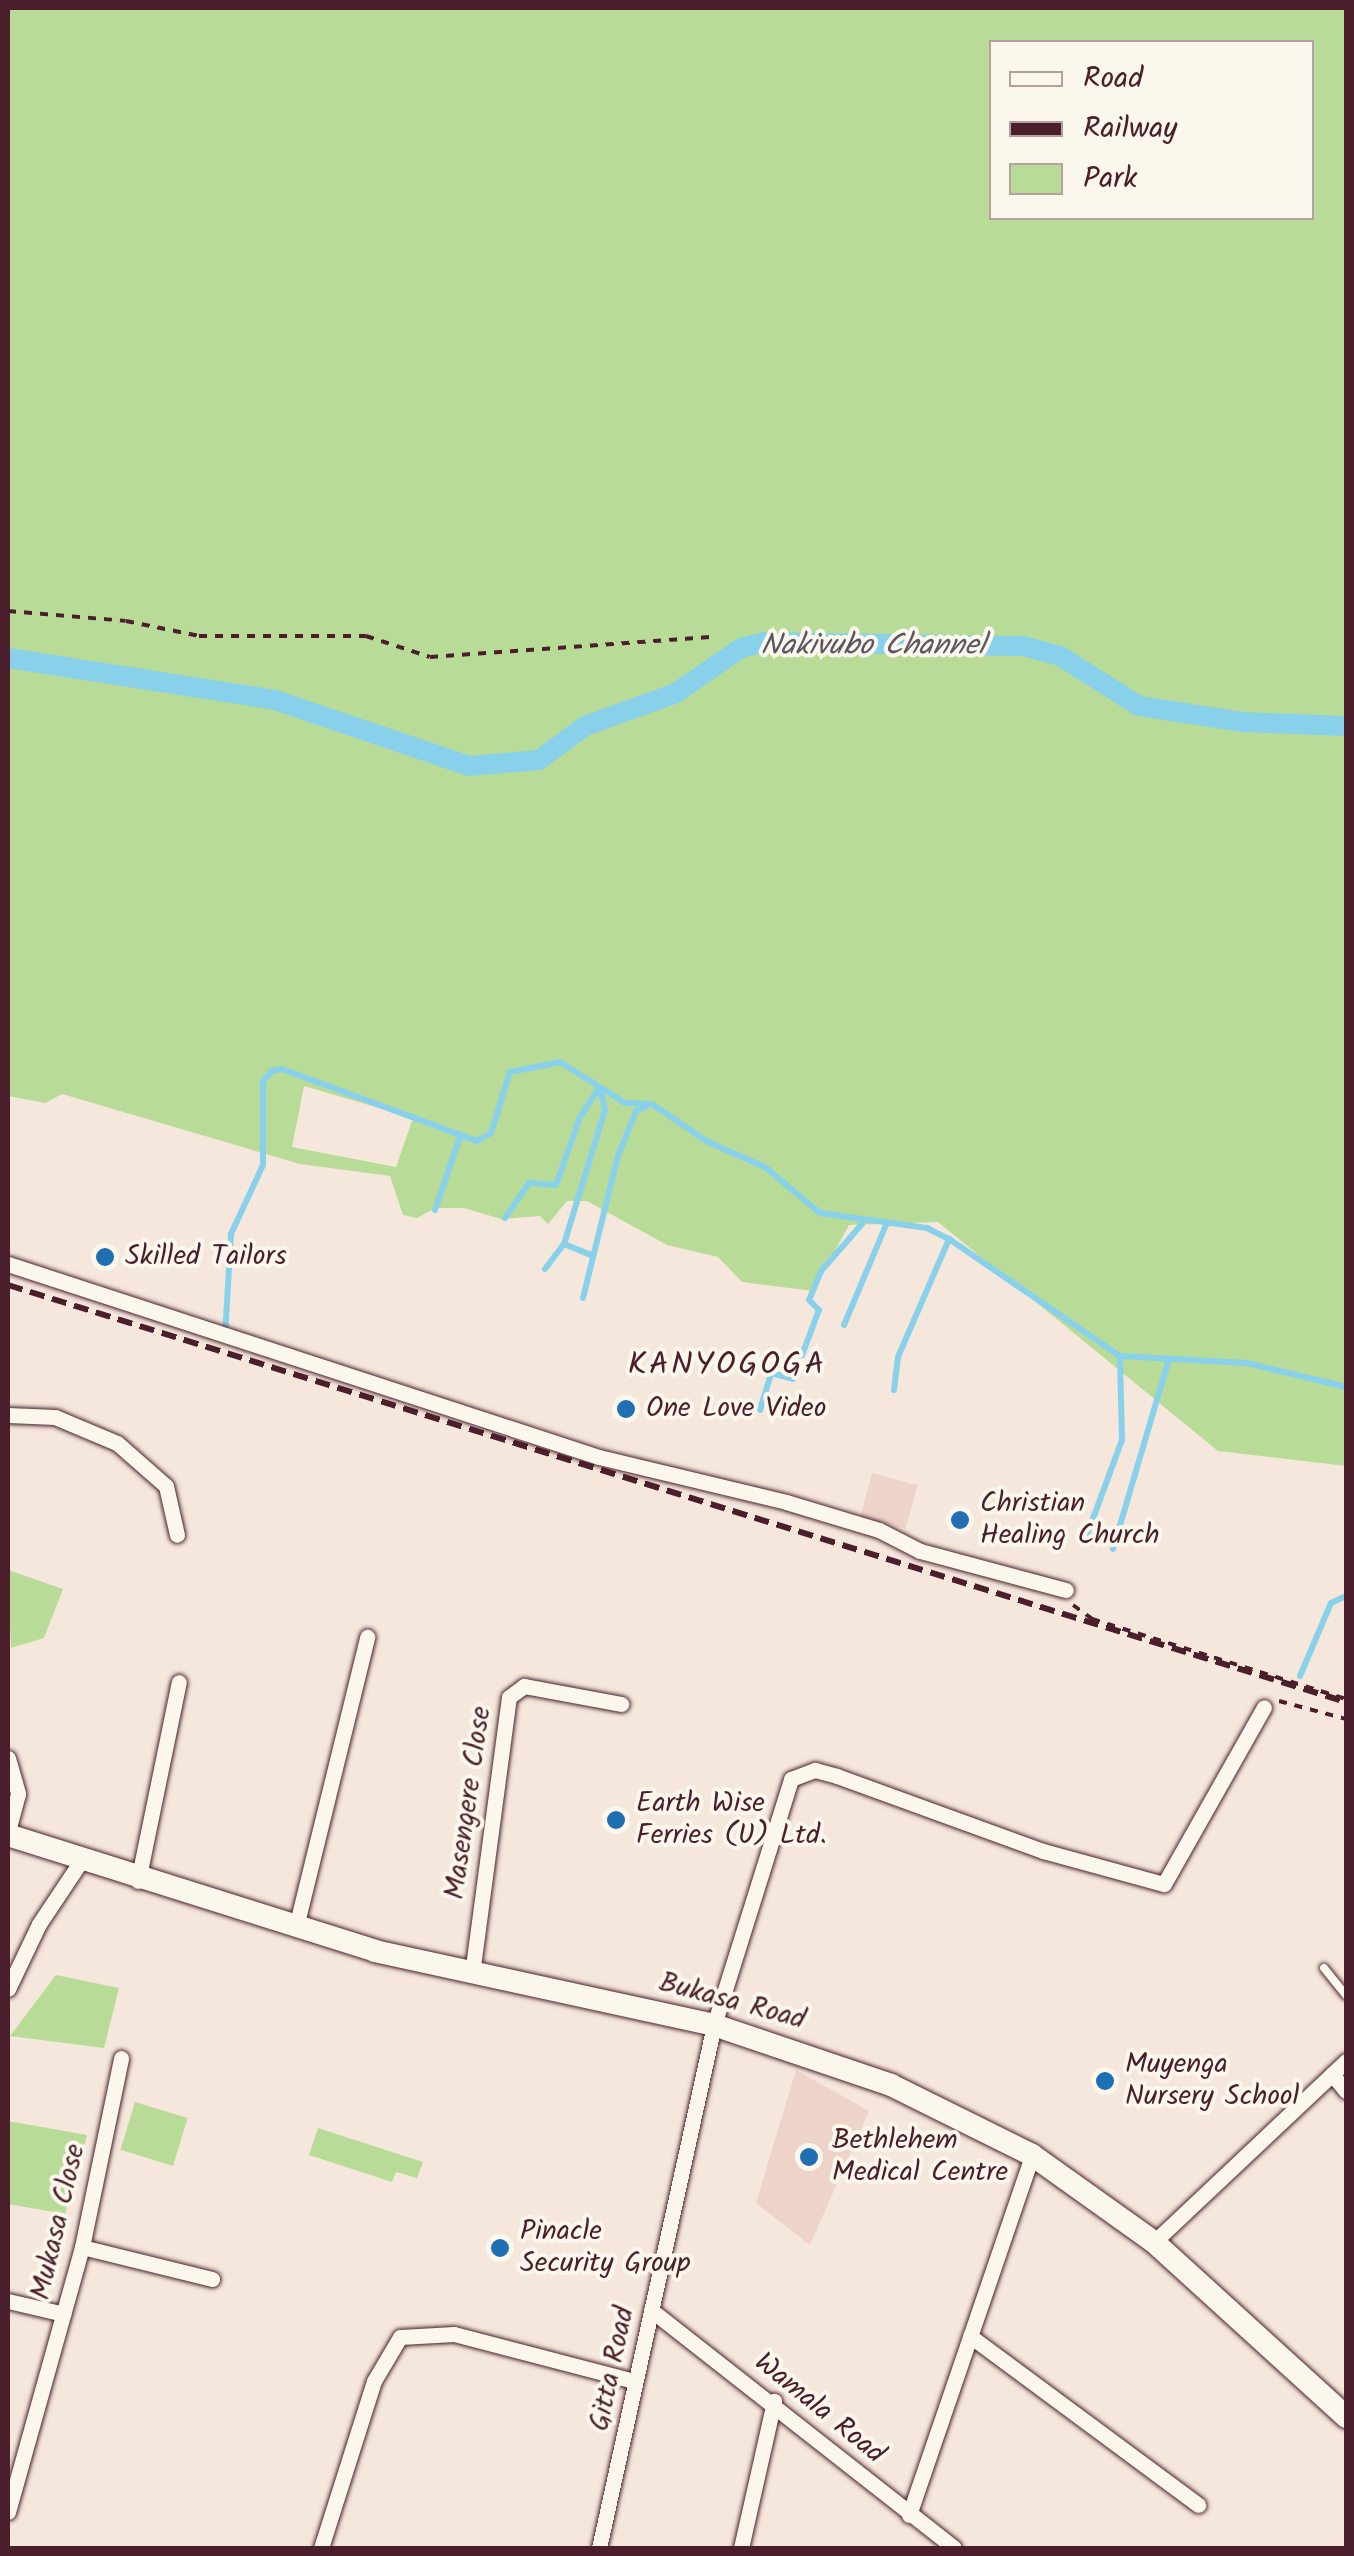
<!DOCTYPE html>
<html>
<head>
<meta charset="utf-8">
<style>
  body { margin:0 }
  #map { position:relative; width:1354px; height:2556px; overflow:hidden; background:#f5e7dc; font-family:Kalam,sans-serif }
  div>[style] { position:absolute }
  [style*='--x'] { left:calc(var(--x)*1px); top:calc(var(--y)*1px); width:calc(var(--w)*1px); rotate:calc(var(--a)*1deg) }
  .built>* { inset:0; background:#eed3c9; transform-origin:0 0 }
  .green>* { inset:0; background:#b8dc97; transform-origin:0 0 }
  .stream>* { height:6px; margin:-3px; padding:0 3px; transform-origin:3px; border-radius:3px; background:#89d1ea }
  .canal>* { height:20px; margin:-10px; padding:0 10px; transform-origin:10px; border-radius:10px; background:#89d1ea }
  .path>* { height:4px; margin-top:-2px; transform-origin:0; background:repeating-linear-gradient(90deg,#4a1f2b 0 8px,transparent 0 16px) }
  .roads { filter:drop-shadow(0 0 2px #4a1f2b) drop-shadow(0 0 2px #4a1f2b) }
  .lane>* { height:8px; margin:-4px; padding:0 4px; transform-origin:4px; border-radius:4px; background:#fbf7ec }
  .street>* { height:15px; margin:-7.5px; padding:0 7.5px; transform-origin:7.5px; border-radius:7.5px; background:#fbf7ec }
  .secondary>* { height:22px; margin:-11px; padding:0 11px; transform-origin:11px; border-radius:11px; background:#fbf7ec }
  .rail>* { height:6px; margin-top:-3px; transform-origin:0; background:repeating-linear-gradient(90deg,#4a1f2b 0 15px,transparent 0 23px) }
  .dots>* { width:28px; height:28px; translate:-50% -50%; box-sizing:border-box; border:5px solid #fbf7ec; border-radius:50% }
  span { translate:-50% -50%; white-space:nowrap; text-align:center; line-height:1.15; -webkit-text-stroke:8px #fbf7ec; paint-order:stroke }
  .poi-label { font-size:28px; color:#4a1f2b }
  .left { translate:0 -50%; text-align:left }
  .street-label { font-size:28px; color:#4a1f2b }
  .water-label { font-size:30px; color:#5d5464; font-style:italic }
  .quarter-label { font-size:32px; color:#4a1f2b; letter-spacing:2.5px }
  .frame { position:absolute; inset:0; border:10px solid #4a1f2b; pointer-events:none }
  .legend { position:absolute; left:989px; top:40px; width:325px; height:180px; box-sizing:border-box; background:#fbf7ec; border:2px solid #b4a19f; margin:0; padding:12px 18px; list-style:none; font-size:30px; color:#4a1f2b }
  .legend li { display:flex; align-items:center; gap:20px; height:50px }
  .legend b { width:50px; border:2px solid #b4a19f }
</style>
</head>
<body>
<div id="map">
  <div class="built">
    <i style="left:872px;top:1473px;width:47px;height:45px;rotate:15deg"></i>
    <i style="clip-path:polygon(796px 2070px,869px 2111px,810px 2245px,756px 2203px)"></i>
  </div>
  <div class="green">
    <i style="clip-path:polygon(evenodd,8px 8px,1346px 8px,1346px 1466px,1218px 1451px,938px 1222px,849px 1225px,813px 1291px,742px 1282px,718px 1257px,667px 1245px,587px 1201px,567px 1201px,548px 1224px,540px 1216px,501px 1219px,464px 1208px,436px 1208px,417px 1218px,403px 1215px,390px 1176px,300px 1164px,62px 1094px,45px 1103px,8px 1096px,8px 8px,992px 42px,1312px 42px,1312px 218px,992px 218px,992px 42px,8px 8px,304px 1086px,413px 1118px,396px 1167px,292px 1147px,304px 1086px)"></i>
    <i style="clip-path:polygon(8px 1570px,63px 1589px,44px 1638px,11px 1648px)"></i>
    <i style="clip-path:polygon(56px 1975px,119px 1988px,104px 2048px,10px 2036px)"></i>
    <i style="left:135px;top:2102px;width:55px;height:50px;rotate:17deg"></i>
    <i style="clip-path:polygon(8px 2121px,87px 2135px,65px 2214px,8px 2204px)"></i>
    <i style="clip-path:polygon(318px 2128px,423px 2162px,417px 2178px,396px 2172px,392px 2182px,309px 2155px)"></i>
  </div>
  <div class="stream">
    <i style="--x:435;--y:1210;--w:80;--a:-71.1"></i>
    <i style="--x:505;--y:1218;--w:42;--a:-55.6"></i>
    <i style="--x:529;--y:1183;--w:27;--a:4"></i>
    <i style="--x:556;--y:1185;--w:72;--a:-70.6"></i>
    <i style="--x:580;--y:1117;--w:35;--a:-57"></i>
    <i style="--x:564;--y:1244;--w:31;--a:22"></i>
    <i style="--x:545;--y:1269;--w:31;--a:-53"></i>
    <i style="--x:564;--y:1244;--w:140;--a:-73"></i>
    <i style="--x:605;--y:1110;--w:23;--a:-103"></i>
    <i style="--x:583;--y:1298;--w:146;--a:-76.2"></i>
    <i style="--x:618;--y:1156;--w:48;--a:-68.2"></i>
    <i style="--x:636;--y:1111;--w:14;--a:-25"></i>
    <i style="--x:844;--y:1325;--w:108;--a:-67.2"></i>
    <i style="--x:225;--y:1336;--w:102;--a:-86.6"></i>
    <i style="--x:231;--y:1234;--w:76;--a:-65.1"></i>
    <i style="--x:263;--y:1165;--w:84;--a:-90"></i>
    <i style="--x:263;--y:1081;--w:13;--a:-48"></i>
    <i style="--x:272;--y:1071;--w:10;--a:-11"></i>
    <i style="--x:282;--y:1069;--w:208;--a:20.3"></i>
    <i style="--x:477;--y:1141;--w:16;--a:-30"></i>
    <i style="--x:491;--y:1133;--w:64;--a:-72.7"></i>
    <i style="--x:510;--y:1072;--w:51;--a:-11.3"></i>
    <i style="--x:560;--y:1062;--w:77;--a:32.2"></i>
    <i style="--x:625;--y:1103;--w:27;--a:2"></i>
    <i style="--x:652;--y:1104;--w:68;--a:34.2"></i>
    <i style="--x:708;--y:1142;--w:62;--a:23.7"></i>
    <i style="--x:765;--y:1167;--w:72;--a:39.9"></i>
    <i style="--x:820;--y:1213;--w:108;--a:8"></i>
    <i style="--x:927;--y:1228;--w:25;--a:27"></i>
    <i style="--x:949;--y:1239;--w:207;--a:34.4"></i>
    <i style="--x:1120;--y:1356;--w:127;--a:3.2"></i>
    <i style="--x:1247;--y:1363;--w:102;--a:13.6"></i>
    <i style="--x:894;--y:1390;--w:33;--a:-83"></i>
    <i style="--x:898;--y:1357;--w:129;--a:-66.6"></i>
    <i style="--x:760;--y:1410;--w:39;--a:-73"></i>
    <i style="--x:771;--y:1373;--w:23;--a:15"></i>
    <i style="--x:793;--y:1379;--w:74;--a:-69.4"></i>
    <i style="--x:819;--y:1310;--w:14;--a:-135"></i>
    <i style="--x:809;--y:1300;--w:33;--a:-67"></i>
    <i style="--x:822;--y:1270;--w:61;--a:-49"></i>
    <i style="--x:1087;--y:1535;--w:101;--a:-69.8"></i>
    <i style="--x:1122;--y:1440;--w:84;--a:-91.4"></i>
    <i style="--x:1113;--y:1549;--w:198;--a:-73.6"></i>
    <i style="--x:1300;--y:1676;--w:79;--a:-67"></i>
    <i style="--x:1331;--y:1603;--w:17;--a:-25"></i>
  </div>
  <div class="canal">
    <i style="--x:8;--y:658;--w:270;--a:8.9"></i>
    <i style="--x:275;--y:700;--w:205;--a:18.8"></i>
    <i style="--x:469;--y:766;--w:70;--a:-4.9"></i>
    <i style="--x:539;--y:760;--w:57;--a:-36.5"></i>
    <i style="--x:585;--y:726;--w:97;--a:-19.9"></i>
    <i style="--x:676;--y:693;--w:79;--a:-34.7"></i>
    <i style="--x:741;--y:648;--w:25;--a:-14"></i>
    <i style="--x:765;--y:642;--w:258;--a:0.9"></i>
    <i style="--x:1023;--y:646;--w:38;--a:15"></i>
    <i style="--x:1060;--y:656;--w:93;--a:32.3"></i>
    <i style="--x:1139;--y:706;--w:104;--a:8.8"></i>
    <i style="--x:1242;--y:722;--w:104;--a:2.2"></i>
  </div>
  <div class="path">
    <i style="--x:8;--y:611;--w:118;--a:4.8"></i>
    <i style="--x:126;--y:621;--w:75;--a:11.6"></i>
    <i style="--x:199;--y:636;--w:167;--a:0"></i>
    <i style="--x:366;--y:636;--w:67;--a:18.2"></i>
    <i style="--x:430;--y:657;--w:281;--a:-4.1"></i>
    <i style="--x:1073;--y:1605;--w:24;--a:36"></i>
    <i style="--x:1092;--y:1619;--w:266;--a:17.5"></i>
    <i style="--x:1279;--y:1701;--w:69;--a:15"></i>
  </div>
  <div class="roads">
    <div class="lane">
      <i style="--x:1324;--y:1968;--w:35;--a:51"></i>
    </div>
    <div class="street">
      <i style="--x:8;--y:1264;--w:622;--a:18.09"></i>
      <i style="--x:599;--y:1457;--w:192;--a:13.5"></i>
      <i style="--x:786;--y:1502;--w:97;--a:16.8"></i>
      <i style="--x:879;--y:1530;--w:46;--a:27.1"></i>
      <i style="--x:920;--y:1551;--w:151;--a:15"></i>
      <i style="--x:8;--y:1415;--w:47;--a:2.4"></i>
      <i style="--x:55;--y:1417;--w:67;--a:22.8"></i>
      <i style="--x:117;--y:1443;--w:65;--a:41.3"></i>
      <i style="--x:166;--y:1486;--w:50;--a:77.3"></i>
      <i style="--x:8;--y:1758;--w:37;--a:74"></i>
      <i style="--x:18;--y:1794;--w:39;--a:105"></i>
      <i style="--x:138;--y:1881;--w:203;--a:-78.4"></i>
      <i style="--x:296;--y:1927;--w:299;--a:-76.2"></i>
      <i style="--x:472;--y:1974;--w:279;--a:-82.4"></i>
      <i style="--x:509;--y:1697;--w:19;--a:-36"></i>
      <i style="--x:524;--y:1686;--w:99;--a:10.5"></i>
      <i style="--x:8;--y:1989;--w:72;--a:-64.5"></i>
      <i style="--x:39;--y:1924;--w:76;--a:-56.3"></i>
      <i style="--x:1332;--y:2074;--w:22;--a:51"></i>
      <i style="--x:1154;--y:2242;--w:264;--a:-43.3"></i>
      <i style="--x:82;--y:2247;--w:134;--a:13.8"></i>
      <i style="--x:8;--y:2301;--w:57;--a:13.1"></i>
      <i style="--x:651;--y:2310;--w:385;--a:38.1"></i>
      <i style="--x:970;--y:2336;--w:284;--a:36.5"></i>
      <i style="--x:8;--y:2512;--w:275;--a:-74.4"></i>
      <i style="--x:82;--y:2247;--w:193;--a:-78.3"></i>
      <i style="--x:909;--y:2515;--w:380;--a:-71.1"></i>
      <i style="--x:321;--y:2548;--w:175;--a:-72.4"></i>
      <i style="--x:374;--y:2381;--w:51;--a:-59.4"></i>
      <i style="--x:400;--y:2337;--w:54;--a:-3.2"></i>
      <i style="--x:454;--y:2334;--w:186;--a:14.6"></i>
      <i style="--x:599;--y:2548;--w:535;--a:-77.6"></i>
      <i style="--x:714;--y:2025;--w:258;--a:-72.6"></i>
      <i style="--x:791;--y:1779;--w:26;--a:-21"></i>
      <i style="--x:815;--y:1770;--w:23;--a:15"></i>
      <i style="--x:837;--y:1776;--w:219;--a:20"></i>
      <i style="--x:1043;--y:1851;--w:125;--a:15.3"></i>
      <i style="--x:1164;--y:1884;--w:203;--a:-60.5"></i>
      <i style="--x:741;--y:2548;--w:151;--a:-77.3"></i>
    </div>
    <div class="secondary">
      <i style="--x:8;--y:1835;--w:385;--a:17.5"></i>
      <i style="--x:375;--y:1951;--w:347;--a:12.3"></i>
      <i style="--x:714;--y:2025;--w:187;--a:18.7"></i>
      <i style="--x:891;--y:2085;--w:157;--a:26.4"></i>
      <i style="--x:1032;--y:2155;--w:150;--a:35.5"></i>
      <i style="--x:1154;--y:2242;--w:260;--a:42.3"></i>
    </div>
  </div>
  <div class="rail">
    <i style="--x:8;--y:1285;--w:1401;--a:17.31"></i>
  </div>
  <div class="dots">
    <i style="left:105px;top:1257px;background:#1f6fb2"></i>
    <i style="left:626px;top:1409px;background:#1f6fb2"></i>
    <i style="left:960px;top:1520px;background:#1f6fb2"></i>
    <i style="left:616px;top:1820px;background:#1f6fb2"></i>
    <i style="left:1105px;top:2081px;background:#1f6fb2"></i>
    <i style="left:809px;top:2157px;background:#1f6fb2"></i>
    <i style="left:500px;top:2248px;background:#1f6fb2"></i>
  </div>
  <div class="poi-label">
    <span class="left" style="left:125px;top:1257px">Skilled Tailors</span>
    <span class="left" style="left:646px;top:1409px">One Love Video</span>
    <span class="left" style="left:980px;top:1520px">Christian<br>Healing Church</span>
    <span class="left" style="left:636px;top:1820px">Earth Wise<br>Ferries (U) Ltd.</span>
    <span class="left" style="left:1125px;top:2081px">Muyenga<br>Nursery School</span>
    <span class="left" style="left:832px;top:2157px">Bethlehem<br>Medical Centre</span>
    <span class="left" style="left:520px;top:2248px">Pinacle<br>Security Group</span>
  </div>
  <div class="street-label">
    <span style="left:469px;top:1803px;rotate:-82deg">Masengere Close</span>
    <span style="left:732px;top:2002px;rotate:15deg">Bukasa Road</span>
    <span style="left:59px;top:2222px;rotate:-77deg">Mukasa Close</span>
    <span style="left:613px;top:2369px;rotate:-78deg">Gitta Road</span>
    <span style="left:819px;top:2409px;rotate:39deg">Wamala Road</span>
  </div>
  <div class="water-label">
    <span style="left:873px;top:646px">Nakivubo Channel</span>
  </div>
  <div class="quarter-label">
    <span style="left:727px;top:1366px">KANYOGOGA</span>
  </div>
  <div class="frame"></div>
  <ul class="legend">
  <li><b style="height:12px;background:#fbf7ec"></b>Road</li>
  <li><b style="height:12px;background:#4a1f2b"></b>Railway</li>
  <li><b style="height:28px;background:#b8dc97"></b>Park</li>
  </ul>
</div>
</body>
</html>
